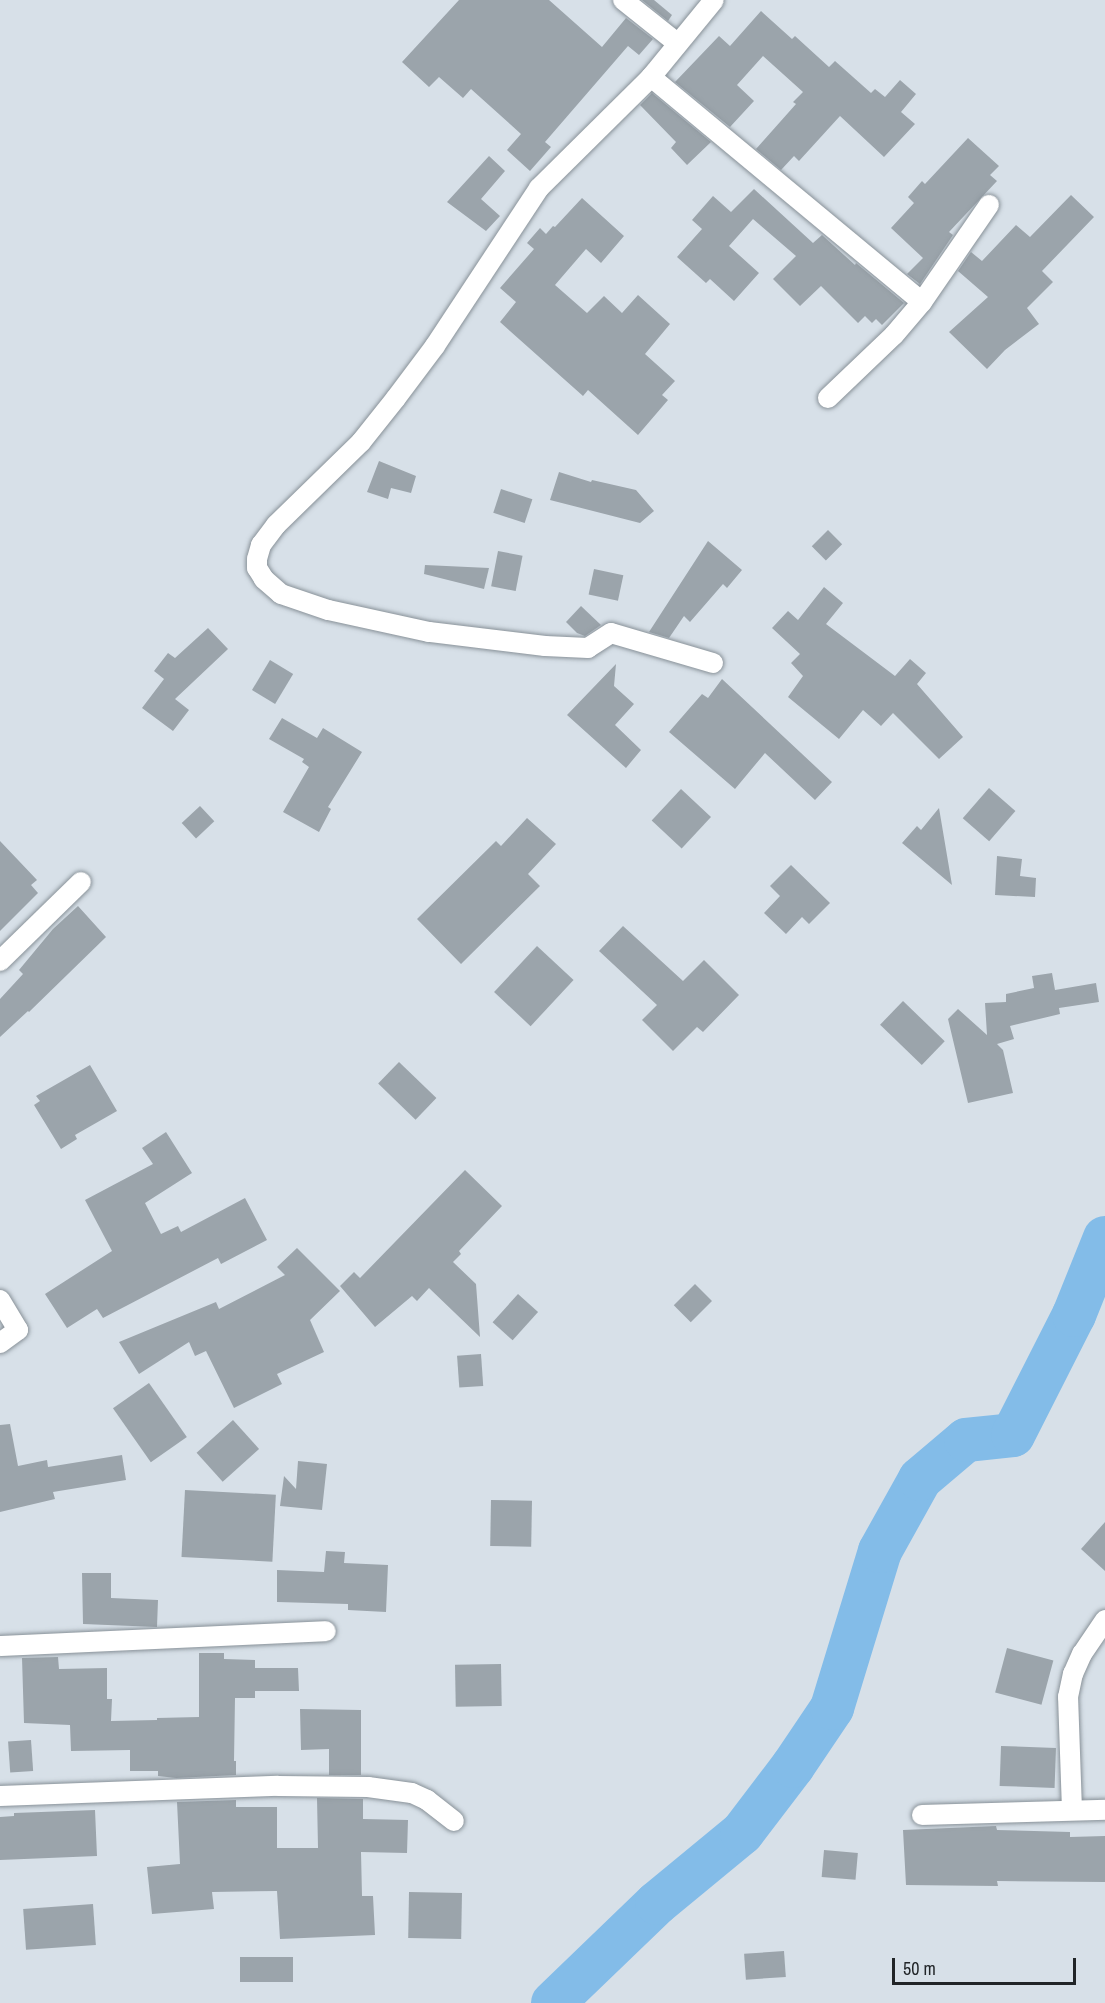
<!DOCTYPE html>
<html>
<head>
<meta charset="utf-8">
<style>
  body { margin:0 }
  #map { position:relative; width:1105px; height:2003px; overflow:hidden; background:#d7e0e8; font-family:"Archivo Narrow",sans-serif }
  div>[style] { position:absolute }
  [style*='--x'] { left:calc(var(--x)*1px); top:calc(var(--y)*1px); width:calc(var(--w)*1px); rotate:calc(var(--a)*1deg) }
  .river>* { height:44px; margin:-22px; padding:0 22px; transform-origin:22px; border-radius:22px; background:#83bce8 }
  .building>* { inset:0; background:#9ba4ab; transform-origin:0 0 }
  .roads { filter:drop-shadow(0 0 2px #889198) drop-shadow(0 0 2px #889198) }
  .minor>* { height:20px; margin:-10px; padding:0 10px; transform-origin:10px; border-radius:10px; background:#fff }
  span { translate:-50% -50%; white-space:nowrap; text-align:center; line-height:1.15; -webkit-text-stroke:6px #d7e0e8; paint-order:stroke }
  .scale { position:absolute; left:892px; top:1958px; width:184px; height:27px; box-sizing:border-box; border:3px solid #212528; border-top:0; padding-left:8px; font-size:18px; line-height:21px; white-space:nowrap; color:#212528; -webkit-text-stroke:4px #d7e0e8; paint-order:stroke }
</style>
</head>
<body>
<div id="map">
  <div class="river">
    <i style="--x:553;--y:2003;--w:144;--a:-43.9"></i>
    <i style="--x:657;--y:1903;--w:110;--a:-39.5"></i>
    <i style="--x:742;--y:1833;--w:84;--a:-52.7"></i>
    <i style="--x:793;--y:1766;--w:70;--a:-56.1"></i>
    <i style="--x:832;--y:1708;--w:164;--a:-73"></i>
    <i style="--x:880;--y:1551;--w:82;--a:-60.9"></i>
    <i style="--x:920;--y:1479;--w:60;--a:-40.3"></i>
    <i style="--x:966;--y:1440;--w:47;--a:-6.1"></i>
    <i style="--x:1013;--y:1435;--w:135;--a:-63.1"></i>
    <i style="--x:1074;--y:1315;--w:83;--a:-68.1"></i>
  </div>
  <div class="building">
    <i style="clip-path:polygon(459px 0,549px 0,602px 47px,626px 18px,653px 39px,639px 55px,628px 46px,545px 142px,551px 147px,530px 171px,507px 150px,521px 134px,471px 89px,463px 98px,439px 77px,429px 87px,402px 62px)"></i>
    <i style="clip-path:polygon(642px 0,654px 0,672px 15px,668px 21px)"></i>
    <i style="clip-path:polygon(761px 11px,792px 39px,795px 36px,829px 67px,835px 61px,871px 93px,875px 89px,885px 97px,900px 80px,916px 94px,901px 112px,915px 124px,884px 157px,840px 116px,799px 161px,794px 156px,781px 170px,756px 149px,796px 104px,793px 102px,803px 92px,763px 56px,737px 85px,754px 101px,730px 127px,675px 82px,719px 36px,730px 46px)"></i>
    <i style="clip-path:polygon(652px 93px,711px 142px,687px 165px,671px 148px,676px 142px,640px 105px)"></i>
    <i style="clip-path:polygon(968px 138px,999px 166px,990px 175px,997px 181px,949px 232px,953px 235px,920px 284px,907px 274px,923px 258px,891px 228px,914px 203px,908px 197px,922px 181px,925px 184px)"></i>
    <i style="clip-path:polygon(489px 156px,505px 171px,481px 199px,500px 216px,486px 231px,447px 202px)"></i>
    <i style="clip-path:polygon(754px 189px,813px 243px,822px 235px,855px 265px,856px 263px,904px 303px,882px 325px,876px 319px,872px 323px,865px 316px,858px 323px,821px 286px,800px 306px,773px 279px,796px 256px,753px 219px,729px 246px,759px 273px,734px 301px,710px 279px,706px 283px,677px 257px,702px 229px,692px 220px,713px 196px,731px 212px)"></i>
    <i style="clip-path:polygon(1071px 195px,1094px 217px,1042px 271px,1053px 282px,1027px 308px,1039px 324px,1005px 350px,987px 369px,949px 332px,988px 297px,958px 271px,971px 252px,982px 261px,1016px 225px,1030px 237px)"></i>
    <i style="clip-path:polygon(582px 198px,624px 236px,601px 263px,586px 249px,555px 285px,587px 313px,604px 296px,622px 313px,638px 295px,670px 324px,645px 354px,675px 381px,662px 395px,668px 400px,638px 435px,588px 390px,583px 396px,500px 322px,516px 302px,500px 288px,534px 249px,527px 243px,540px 228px,546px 234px,553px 226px,555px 227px)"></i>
    <i style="clip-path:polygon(379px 461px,416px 476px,411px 493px,391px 488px,388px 499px,367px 492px)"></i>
    <i style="clip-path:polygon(559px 472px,591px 482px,592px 480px,636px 490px,654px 511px,640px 523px,550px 500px)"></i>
    <i style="left:501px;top:489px;width:33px;height:25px;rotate:18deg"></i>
    <i style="left:828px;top:530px;width:20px;height:23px;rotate:45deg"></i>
    <i style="clip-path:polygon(708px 541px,742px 570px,727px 588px,723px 584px,690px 622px,684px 616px,669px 638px,649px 632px)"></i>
    <i style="left:498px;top:551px;width:25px;height:36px;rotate:11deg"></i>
    <i style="clip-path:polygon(425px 565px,489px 568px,484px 589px,424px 574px)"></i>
    <i style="left:594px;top:569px;width:30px;height:26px;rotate:12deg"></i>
    <i style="clip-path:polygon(824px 587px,843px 603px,826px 624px,895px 676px,910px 659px,926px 673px,917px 684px,963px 737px,939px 759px,893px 713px,881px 726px,863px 710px,839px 739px,788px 697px,803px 676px,791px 663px,800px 654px,772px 628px,788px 611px,798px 620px)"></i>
    <i style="clip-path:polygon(581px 606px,601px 625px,585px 636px,577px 633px,566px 622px)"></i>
    <i style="clip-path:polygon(208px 628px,228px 649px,175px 699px,189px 710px,173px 731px,142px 708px,164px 679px,154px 671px,168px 653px,175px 658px)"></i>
    <i style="left:270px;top:660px;width:27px;height:35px;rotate:31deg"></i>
    <i style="clip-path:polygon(616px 664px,614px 686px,634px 704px,615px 725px,641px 750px,626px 768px,567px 715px)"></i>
    <i style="clip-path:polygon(722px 679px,832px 782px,815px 800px,765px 753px,735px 789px,669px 732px,702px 694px,708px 698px)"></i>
    <i style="clip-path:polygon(282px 718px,317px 738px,323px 728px,362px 752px,328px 807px,331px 809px,319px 832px,283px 812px,309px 767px,302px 762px,304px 759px,269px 739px)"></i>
    <i style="left:989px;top:788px;width:35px;height:40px;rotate:41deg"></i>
    <i style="left:681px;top:789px;width:41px;height:43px;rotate:43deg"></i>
    <i style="left:200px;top:806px;width:21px;height:25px;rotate:47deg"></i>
    <i style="clip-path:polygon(939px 808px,952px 885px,902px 843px,917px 826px,921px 830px)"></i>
    <i style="clip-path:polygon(527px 818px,556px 844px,528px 874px,540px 886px,461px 964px,417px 919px,496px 841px,501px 846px)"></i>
    <i style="clip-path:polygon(0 841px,37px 880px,31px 885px,38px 893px,0 931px)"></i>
    <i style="clip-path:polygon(997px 856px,1022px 859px,1020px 876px,1036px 878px,1035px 897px,995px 895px)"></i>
    <i style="clip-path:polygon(791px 865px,830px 903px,809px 924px,802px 917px,786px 934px,764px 913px,780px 896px,770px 886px)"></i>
    <i style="clip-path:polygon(78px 906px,106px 937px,29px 1012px,28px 1011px,0 1037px,0 999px,23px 974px,19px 970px,53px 929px)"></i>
    <i style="clip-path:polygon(623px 926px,683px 981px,704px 960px,739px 995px,703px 1032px,697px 1027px,673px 1051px,642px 1020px,657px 1005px,599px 951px)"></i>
    <i style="left:537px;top:946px;width:50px;height:63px;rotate:43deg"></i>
    <i style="clip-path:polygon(1052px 973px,1055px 990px,1096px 983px,1099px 1002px,1059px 1008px,1060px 1014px,1010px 1026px,1014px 1039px,997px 1044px,1003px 1050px,1013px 1093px,968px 1103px,948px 1019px,958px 1009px,987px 1035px,985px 1003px,1006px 1002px,1006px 994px,1034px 988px,1032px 976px)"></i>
    <i style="left:903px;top:1001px;width:58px;height:33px;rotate:44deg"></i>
    <i style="left:399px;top:1062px;width:52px;height:30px;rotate:44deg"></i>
    <i style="clip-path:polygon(90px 1065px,117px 1111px,75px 1135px,77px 1139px,61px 1149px,34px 1105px,40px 1101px,36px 1096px)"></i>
    <i style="clip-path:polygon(166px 1132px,192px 1173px,145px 1203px,161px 1234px,178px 1226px,181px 1232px,245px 1198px,267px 1240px,221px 1264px,218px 1258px,103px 1318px,97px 1309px,67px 1328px,45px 1294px,112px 1251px,85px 1200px,153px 1164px,142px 1148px)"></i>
    <i style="clip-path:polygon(465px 1170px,502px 1206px,459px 1251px,461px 1254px,453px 1262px,476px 1284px,480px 1337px,429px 1288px,417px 1301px,412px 1296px,375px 1327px,340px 1286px,354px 1272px,360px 1278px)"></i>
    <i style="clip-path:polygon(297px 1248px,340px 1291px,310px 1320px,324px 1352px,277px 1374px,282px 1384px,234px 1408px,206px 1351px,195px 1356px,189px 1342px,139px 1374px,119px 1342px,216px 1302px,219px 1309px,285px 1275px,277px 1267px)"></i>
    <i style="left:695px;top:1284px;width:24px;height:30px;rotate:45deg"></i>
    <i style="left:518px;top:1294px;width:27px;height:38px;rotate:42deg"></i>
    <i style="left:481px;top:1354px;width:32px;height:24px;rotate:86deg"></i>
    <i style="left:149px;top:1383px;width:66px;height:44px;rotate:55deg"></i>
    <i style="left:233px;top:1420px;width:39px;height:49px;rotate:48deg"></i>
    <i style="clip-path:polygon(10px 1424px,18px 1466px,47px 1460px,48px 1467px,122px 1455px,126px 1480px,53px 1492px,55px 1499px,0 1512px,0 1425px)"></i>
    <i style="clip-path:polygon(298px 1461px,327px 1464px,322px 1510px,280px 1506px,284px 1476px,296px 1489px)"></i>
    <i style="left:185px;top:1490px;width:91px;height:67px;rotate:3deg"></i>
    <i style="left:491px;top:1500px;width:41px;height:46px;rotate:1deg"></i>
    <i style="clip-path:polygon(1105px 1522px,1105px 1571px,1081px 1549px)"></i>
    <i style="clip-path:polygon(326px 1551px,345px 1552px,344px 1563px,388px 1565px,386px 1612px,348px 1610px,348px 1604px,277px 1602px,277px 1570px,324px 1572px)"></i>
    <i style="clip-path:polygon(82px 1573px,111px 1573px,111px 1598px,158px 1600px,157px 1627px,83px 1624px)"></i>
    <i style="left:1007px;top:1648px;width:48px;height:46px;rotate:15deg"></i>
    <i style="clip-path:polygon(199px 1653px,224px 1653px,224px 1659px,255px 1660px,255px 1668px,298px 1668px,299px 1691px,255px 1691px,255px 1698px,235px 1698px,234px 1761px,236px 1761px,236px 1775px,176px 1778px,158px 1776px,158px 1771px,130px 1771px,130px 1750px,71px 1751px,70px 1725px,24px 1723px,22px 1658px,58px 1657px,59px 1669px,107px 1668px,107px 1699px,112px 1699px,111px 1721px,157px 1720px,157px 1718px,199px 1717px)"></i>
    <i style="left:501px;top:1664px;width:42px;height:46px;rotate:89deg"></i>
    <i style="clip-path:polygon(300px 1709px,361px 1710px,361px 1775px,329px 1775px,329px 1749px,301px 1750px)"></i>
    <i style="left:31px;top:1740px;width:31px;height:23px;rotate:86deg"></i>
    <i style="left:1001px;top:1746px;width:55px;height:40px;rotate:2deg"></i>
    <i style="clip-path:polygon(317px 1798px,363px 1799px,363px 1819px,408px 1820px,407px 1853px,361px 1852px,362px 1896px,373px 1896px,375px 1935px,280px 1939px,277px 1891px,212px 1892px,214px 1909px,152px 1914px,147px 1867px,180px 1864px,177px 1802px,236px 1800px,236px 1807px,277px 1807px,277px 1848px,318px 1848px)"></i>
    <i style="clip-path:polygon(95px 1810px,97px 1856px,0 1860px,0 1817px,14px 1816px,14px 1813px)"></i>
    <i style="clip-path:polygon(996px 1826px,997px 1830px,1070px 1832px,1070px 1837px,1105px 1836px,1105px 1882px,997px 1881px,998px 1886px,906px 1885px,903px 1830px)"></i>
    <i style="left:824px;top:1850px;width:34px;height:27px;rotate:5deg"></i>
    <i style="left:409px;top:1892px;width:53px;height:46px;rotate:1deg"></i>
    <i style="left:93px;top:1904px;width:41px;height:70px;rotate:86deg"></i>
    <i style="left:784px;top:1951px;width:26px;height:40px;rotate:86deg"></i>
    <i style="left:293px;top:1957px;width:25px;height:53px;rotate:90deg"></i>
  </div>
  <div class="roads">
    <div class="minor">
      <i style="--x:623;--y:0;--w:69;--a:38.5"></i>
      <i style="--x:651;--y:77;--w:352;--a:39.7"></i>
      <i style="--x:828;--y:398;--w:91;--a:-43.7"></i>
      <i style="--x:894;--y:335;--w:43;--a:-49.7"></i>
      <i style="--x:922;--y:302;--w:118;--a:-55.4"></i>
      <i style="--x:713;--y:663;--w:106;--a:-163.6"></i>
      <i style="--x:611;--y:633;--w:27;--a:147"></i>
      <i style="--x:588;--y:648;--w:43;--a:-177.3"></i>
      <i style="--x:545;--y:646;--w:117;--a:-173.1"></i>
      <i style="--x:429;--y:632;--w:103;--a:-167.7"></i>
      <i style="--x:328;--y:610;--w:50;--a:-161.2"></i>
      <i style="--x:281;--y:594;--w:23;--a:-139"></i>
      <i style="--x:264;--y:579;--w:13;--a:-122"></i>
      <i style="--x:257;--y:568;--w:9;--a:-90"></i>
      <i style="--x:257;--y:559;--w:15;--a:-74"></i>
      <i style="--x:261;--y:545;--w:25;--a:-53"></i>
      <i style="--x:276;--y:525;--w:119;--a:-44.3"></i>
      <i style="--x:361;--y:442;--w:56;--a:-51.5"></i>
      <i style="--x:396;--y:398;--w:65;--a:-53.1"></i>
      <i style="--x:435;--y:346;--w:189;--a:-56.6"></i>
      <i style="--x:539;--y:188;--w:158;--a:-44.7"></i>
      <i style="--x:651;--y:77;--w:99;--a:-50.7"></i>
      <i style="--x:0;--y:961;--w:113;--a:-44.3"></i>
      <i style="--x:0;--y:1300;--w:35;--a:59"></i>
      <i style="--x:18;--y:1330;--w:22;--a:144"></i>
      <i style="--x:0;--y:1646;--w:326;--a:-2.6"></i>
      <i style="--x:0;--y:1796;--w:278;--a:-2.1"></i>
      <i style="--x:278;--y:1786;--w:90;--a:0.6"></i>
      <i style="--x:368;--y:1787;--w:44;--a:7.8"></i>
      <i style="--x:412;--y:1793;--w:17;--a:25"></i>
      <i style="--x:427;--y:1800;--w:34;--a:38"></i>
      <i style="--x:1072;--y:1810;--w:113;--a:-92"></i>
      <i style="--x:1068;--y:1697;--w:24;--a:-78"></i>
      <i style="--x:1073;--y:1674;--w:22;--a:-66"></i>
      <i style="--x:1082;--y:1654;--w:41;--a:-55.9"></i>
      <i style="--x:922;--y:1815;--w:183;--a:-1.6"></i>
    </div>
  </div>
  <div class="scale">50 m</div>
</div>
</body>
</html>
